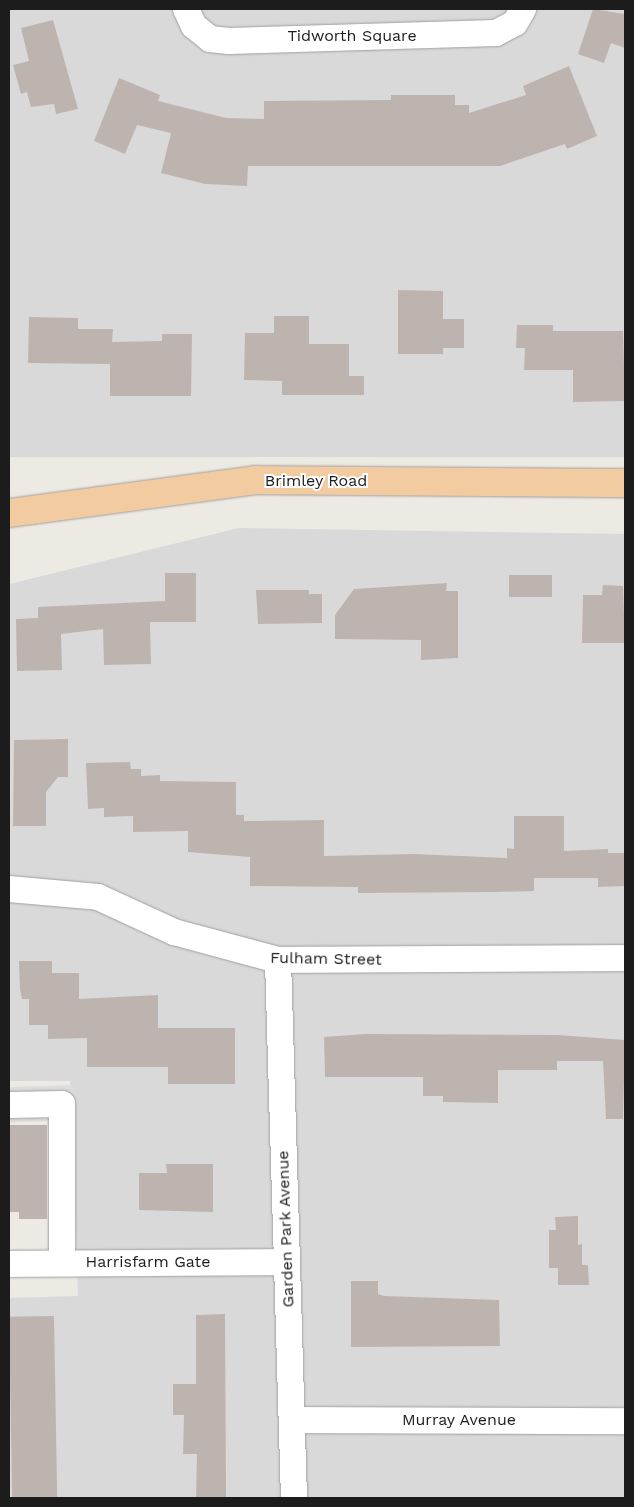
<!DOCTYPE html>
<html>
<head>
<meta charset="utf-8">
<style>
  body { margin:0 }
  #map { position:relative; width:634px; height:1507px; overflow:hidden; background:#ede9e3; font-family:"Work Sans",sans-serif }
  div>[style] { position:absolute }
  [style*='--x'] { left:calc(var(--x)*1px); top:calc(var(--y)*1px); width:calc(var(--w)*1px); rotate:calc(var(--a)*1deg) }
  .residential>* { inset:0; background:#dad9d9; transform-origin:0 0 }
  .parking>* { inset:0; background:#dcdcdc; transform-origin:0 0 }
  .building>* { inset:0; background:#bdb4b0; transform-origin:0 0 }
  .roads { filter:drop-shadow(0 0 1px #a0a0a0) drop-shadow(0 0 1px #a0a0a0) }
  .minor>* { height:26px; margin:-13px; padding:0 13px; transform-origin:13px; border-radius:13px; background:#fff }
  .major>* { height:28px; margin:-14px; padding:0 14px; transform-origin:14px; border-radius:14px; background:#f3cba1 }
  span { translate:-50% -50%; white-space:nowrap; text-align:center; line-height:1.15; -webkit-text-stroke:4px #fff; paint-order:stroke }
  .street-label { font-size:16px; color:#1c1c1c }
  .frame { position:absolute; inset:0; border:10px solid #1c1c1c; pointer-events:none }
</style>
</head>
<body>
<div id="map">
  <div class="residential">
    <i style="left:9px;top:9px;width:616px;height:448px"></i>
    <i style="clip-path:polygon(239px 528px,625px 534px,625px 1498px,9px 1498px,9px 1298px,78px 1296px,70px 1081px,9px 1081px,9px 584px)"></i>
  </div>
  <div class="parking">
    <i style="left:73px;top:1085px;width:35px;height:64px;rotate:88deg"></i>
  </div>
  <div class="building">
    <i style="clip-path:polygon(593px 9px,625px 14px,625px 48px,611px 43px,604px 63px,578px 54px)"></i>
    <i style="clip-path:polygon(53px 20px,78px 109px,56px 114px,54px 104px,31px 107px,27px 92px,21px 94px,13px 65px,29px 61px,21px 28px)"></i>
    <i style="clip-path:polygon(569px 66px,597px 136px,567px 149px,565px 144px,500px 166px,248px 166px,247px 186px,205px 184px,161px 173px,171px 133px,137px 125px,125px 154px,94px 141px,119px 78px,160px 95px,158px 101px,226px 118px,264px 119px,264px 101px,391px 100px,391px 95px,455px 95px,455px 105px,469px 105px,469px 113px,526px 95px,523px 86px)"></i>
    <i style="clip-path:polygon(398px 290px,443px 291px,443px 319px,464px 319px,464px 348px,443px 348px,443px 354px,398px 354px)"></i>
    <i style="clip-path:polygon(274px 316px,309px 316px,309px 344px,349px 344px,349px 376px,364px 376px,364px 395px,282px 395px,282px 381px,244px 380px,245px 333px,274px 333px)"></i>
    <i style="clip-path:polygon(29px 317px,78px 318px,78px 329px,113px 329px,112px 342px,162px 341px,162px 334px,192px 334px,191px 396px,110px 396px,110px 364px,28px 363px)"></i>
    <i style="clip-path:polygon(517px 325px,553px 325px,553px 331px,623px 331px,625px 401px,573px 402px,573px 370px,524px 370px,525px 348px,516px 348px)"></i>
    <i style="clip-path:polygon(165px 573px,196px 573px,196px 622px,150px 622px,151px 664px,104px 665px,103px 629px,61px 634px,62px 670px,17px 671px,16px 619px,38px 618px,38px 607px,165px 601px)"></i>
    <i style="left:509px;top:575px;width:43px;height:22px"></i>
    <i style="clip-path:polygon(447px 583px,446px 591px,458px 591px,458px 658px,421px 660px,421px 640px,335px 639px,335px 615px,354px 589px)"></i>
    <i style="clip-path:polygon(603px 585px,623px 586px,625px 643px,582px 643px,583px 595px,602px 595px)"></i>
    <i style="clip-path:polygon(256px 590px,309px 590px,309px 594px,322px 594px,322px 623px,258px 624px)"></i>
    <i style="clip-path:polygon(68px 739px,68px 777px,58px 777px,46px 792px,46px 826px,13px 826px,14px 740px)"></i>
    <i style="clip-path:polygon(130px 762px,131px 769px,141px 769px,141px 776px,160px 775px,160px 781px,236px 782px,236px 815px,244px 815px,244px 821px,324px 820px,324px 856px,414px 854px,507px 858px,507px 848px,514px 849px,514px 816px,564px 816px,564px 851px,608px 849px,608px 853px,625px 853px,625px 886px,598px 887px,598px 878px,534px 878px,534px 891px,493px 892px,358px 893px,358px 887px,250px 886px,250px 857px,188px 852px,188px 831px,133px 832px,133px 816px,104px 817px,104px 808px,88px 809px,86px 763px)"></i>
    <i style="clip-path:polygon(19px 961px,52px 961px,52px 973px,79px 973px,79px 999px,158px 995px,158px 1028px,235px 1028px,235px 1084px,168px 1084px,168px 1067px,87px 1067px,87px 1038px,48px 1039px,48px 1025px,29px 1025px,29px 999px,22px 999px,20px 989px)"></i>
    <i style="clip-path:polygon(365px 1034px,557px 1035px,625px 1040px,623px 1119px,606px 1119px,603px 1061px,557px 1061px,557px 1070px,498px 1070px,498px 1103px,443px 1102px,443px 1096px,423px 1096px,423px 1077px,325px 1077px,324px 1037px)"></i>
    <i style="clip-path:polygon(9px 1125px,47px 1125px,47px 1219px,19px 1219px,19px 1212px,9px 1212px)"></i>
    <i style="clip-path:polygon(166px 1164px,213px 1164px,213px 1212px,139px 1210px,139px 1173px,167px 1173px)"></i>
    <i style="clip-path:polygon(578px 1216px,578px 1245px,582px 1244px,582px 1265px,588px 1265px,589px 1285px,558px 1285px,558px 1268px,549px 1268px,549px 1230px,556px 1230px,555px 1217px)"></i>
    <i style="clip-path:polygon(351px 1281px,378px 1281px,378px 1294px,384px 1296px,499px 1300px,500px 1346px,351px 1347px)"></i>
    <i style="clip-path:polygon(225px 1314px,226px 1498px,196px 1498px,197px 1454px,183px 1454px,184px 1415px,173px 1415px,173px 1384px,196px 1384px,196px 1315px)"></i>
    <i style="left:54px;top:1316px;width:182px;height:45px;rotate:89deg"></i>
  </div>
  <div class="roads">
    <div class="minor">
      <i style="--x:186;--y:9;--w:19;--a:65"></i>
      <i style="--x:194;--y:26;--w:21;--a:39"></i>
      <i style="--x:210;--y:39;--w:19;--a:6"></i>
      <i style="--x:229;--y:41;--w:267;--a:-1.7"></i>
      <i style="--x:496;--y:33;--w:21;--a:-28"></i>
      <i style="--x:515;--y:23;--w:16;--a:-60"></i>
      <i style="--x:9;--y:889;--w:89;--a:5.1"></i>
      <i style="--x:98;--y:897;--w:84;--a:24.7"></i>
      <i style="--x:174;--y:932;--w:108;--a:15.1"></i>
      <i style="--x:278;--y:960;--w:347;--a:-0.3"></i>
      <i style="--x:278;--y:960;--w:538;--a:88.3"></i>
      <i style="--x:9;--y:1105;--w:53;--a:-1.1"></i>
      <i style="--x:62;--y:1104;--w:159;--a:90"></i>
      <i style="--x:9;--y:1264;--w:278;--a:-0.4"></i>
      <i style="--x:293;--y:1420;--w:332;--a:0.2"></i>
    </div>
    <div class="major">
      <i style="--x:9;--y:513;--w:248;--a:-7.6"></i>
      <i style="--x:255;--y:480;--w:370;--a:0.5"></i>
    </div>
  </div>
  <div class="street-label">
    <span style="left:352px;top:36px">Tidworth Square</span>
    <span style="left:316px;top:481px">Brimley Road</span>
    <span style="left:326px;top:959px;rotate:1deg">Fulham Street</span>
    <span style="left:286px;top:1229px;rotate:-92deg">Garden Park Avenue</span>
    <span style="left:148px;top:1262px">Harrisfarm Gate</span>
    <span style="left:459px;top:1420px">Murray Avenue</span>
  </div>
  <div class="frame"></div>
</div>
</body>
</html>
